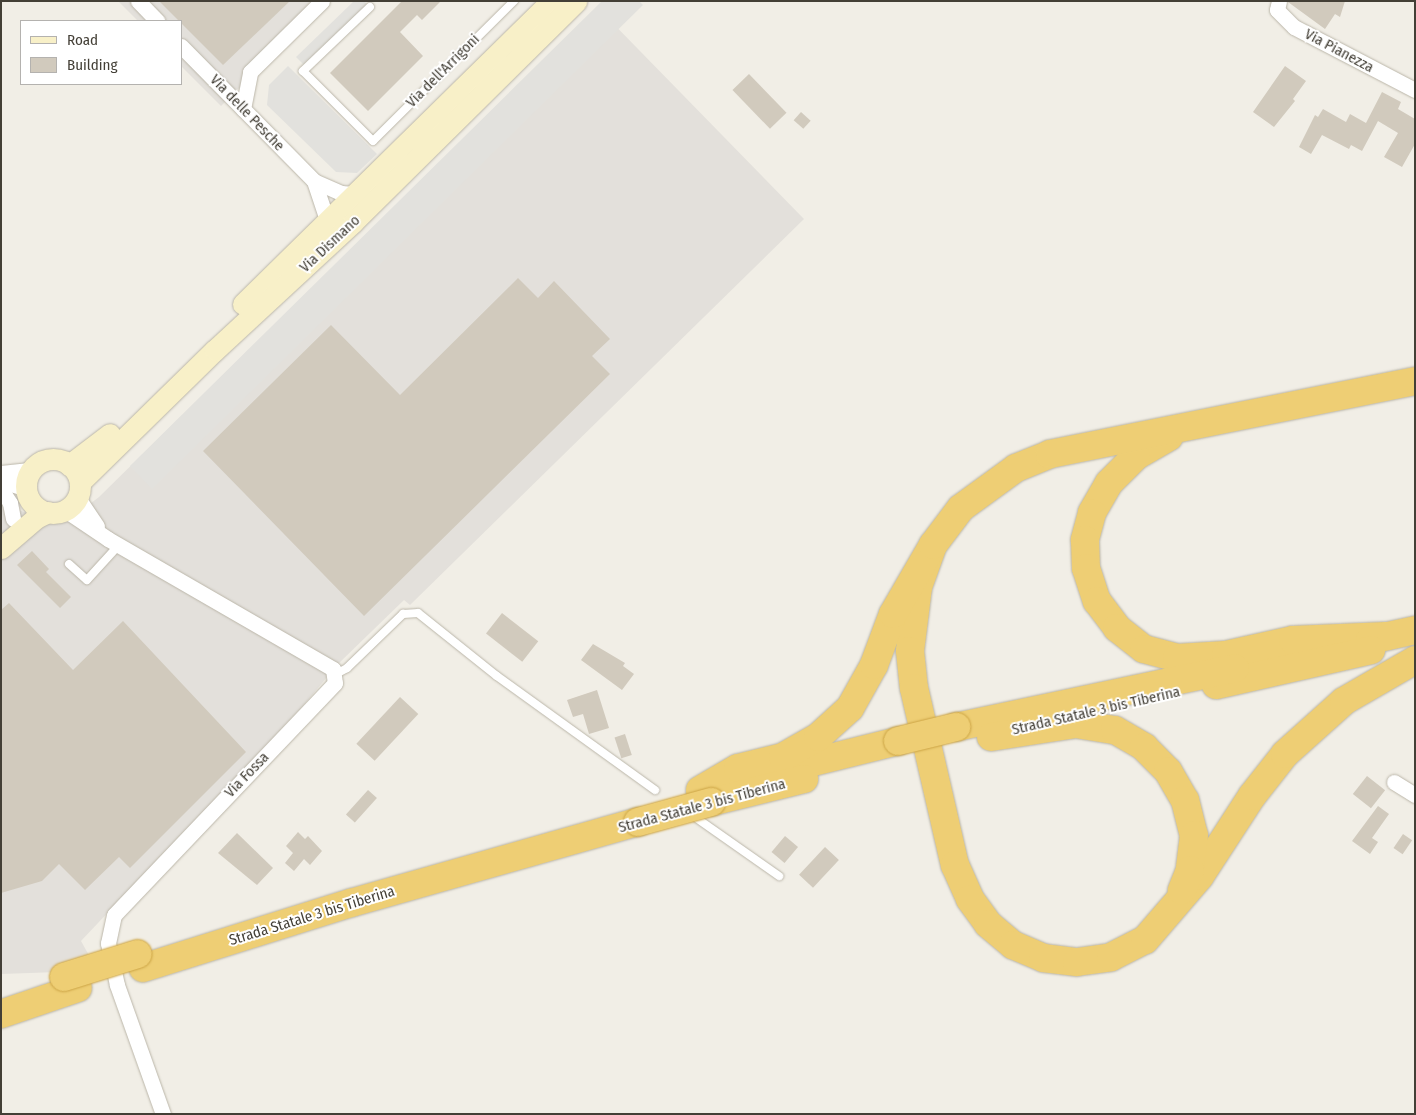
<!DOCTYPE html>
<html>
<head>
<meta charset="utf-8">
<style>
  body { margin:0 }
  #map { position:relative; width:1416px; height:1115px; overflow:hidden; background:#f1eee6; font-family:"Fira Sans Condensed",sans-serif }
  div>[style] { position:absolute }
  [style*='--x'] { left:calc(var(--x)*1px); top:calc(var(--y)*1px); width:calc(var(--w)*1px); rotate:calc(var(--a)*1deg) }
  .industrial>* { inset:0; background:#e3e0db }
  .parking>* { inset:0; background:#e2e1dd }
  .building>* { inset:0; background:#d1cabd; transform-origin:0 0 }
  .roads { filter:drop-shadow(0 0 1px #bbb6a9) drop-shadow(0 0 1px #bbb6a9) }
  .lane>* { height:8px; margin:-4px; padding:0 4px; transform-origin:4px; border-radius:4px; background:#fff }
  .street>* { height:15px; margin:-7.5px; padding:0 7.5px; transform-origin:7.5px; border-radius:7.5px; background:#fff }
  .secondary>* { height:21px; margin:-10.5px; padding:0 10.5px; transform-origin:10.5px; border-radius:10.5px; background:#f8f0c8 }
  .secondary>.ring { margin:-10.5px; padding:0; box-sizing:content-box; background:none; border:21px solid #f8f0c8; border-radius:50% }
  .highway>* { height:28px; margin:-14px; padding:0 14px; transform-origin:14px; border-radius:14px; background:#eece74 }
  .bridges { filter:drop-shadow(0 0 1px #cca445) drop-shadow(0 0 1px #cca445) }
  .highway-bridge>* { height:28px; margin:-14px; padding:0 14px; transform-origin:14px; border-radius:14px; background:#eece74 }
  span { translate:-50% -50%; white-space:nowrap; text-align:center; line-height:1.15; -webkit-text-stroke:4px #fff; paint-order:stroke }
  .street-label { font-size:15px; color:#433f36 }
  .frame { position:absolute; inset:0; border:2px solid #433f36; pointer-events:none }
  .legend { position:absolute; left:20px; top:20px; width:162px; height:65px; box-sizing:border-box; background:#fff; border:1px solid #b4b2af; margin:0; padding:6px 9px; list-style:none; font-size:15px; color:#433f36 }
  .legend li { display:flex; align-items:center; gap:10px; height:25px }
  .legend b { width:25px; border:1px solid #b4b2af }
</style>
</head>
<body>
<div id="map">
  <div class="industrial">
    <i style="clip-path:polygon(118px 1px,327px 1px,221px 106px,181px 66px,181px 21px,138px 21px)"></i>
    <i style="clip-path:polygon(597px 7px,804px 219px,410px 605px,404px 600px,337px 665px,302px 707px,81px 941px,91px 959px,58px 972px,1px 974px,1px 501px,42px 521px,60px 520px,78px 513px,99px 497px)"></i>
  </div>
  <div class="parking">
    <i style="clip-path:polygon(354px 1px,364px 1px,373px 10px,309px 70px,296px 57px)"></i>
    <i style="clip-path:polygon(602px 1px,639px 1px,643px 5px,152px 489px,130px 466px)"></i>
    <i style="clip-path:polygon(288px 66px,377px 154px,357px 173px,336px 172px,267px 105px,269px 85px)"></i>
  </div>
  <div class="building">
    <i style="clip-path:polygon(159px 1px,290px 1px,223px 65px)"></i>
    <i style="clip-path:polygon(402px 1px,441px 1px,422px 20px,417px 15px,400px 32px,423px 56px,368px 111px,330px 73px)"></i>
    <i style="clip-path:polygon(1292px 1px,1345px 1px,1340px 17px,1335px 14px,1325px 29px,1288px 2px)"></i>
    <i style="clip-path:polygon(1285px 66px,1306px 81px,1293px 99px,1295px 101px,1274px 127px,1253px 112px)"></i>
    <i style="left:749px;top:74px;width:54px;height:23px;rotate:46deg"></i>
    <i style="clip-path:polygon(1382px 92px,1401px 102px,1398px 109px,1415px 119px,1415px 144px,1402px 167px,1384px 157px,1398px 133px,1378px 121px,1362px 151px,1351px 145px,1349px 149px,1322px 135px,1311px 154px,1299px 147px,1315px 115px,1318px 117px,1323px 109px,1346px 122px,1350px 114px,1366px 123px)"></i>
    <i style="left:801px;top:112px;width:13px;height:11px;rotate:42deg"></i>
    <i style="clip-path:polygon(518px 278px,538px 298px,554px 281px,610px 339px,592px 356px,610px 374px,364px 616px,203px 451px,331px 325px,400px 395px)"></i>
    <i style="clip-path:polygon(32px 551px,49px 569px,46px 572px,71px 597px,60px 608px,17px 565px)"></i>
    <i style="clip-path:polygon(9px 603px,73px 670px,123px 621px,246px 752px,130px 868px,119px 857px,85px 890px,59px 864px,42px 881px,1px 893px,1px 610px)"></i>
    <i style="left:502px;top:613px;width:46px;height:26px;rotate:38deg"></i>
    <i style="clip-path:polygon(593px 644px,625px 663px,623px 666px,634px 674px,622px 690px,581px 660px)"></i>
    <i style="clip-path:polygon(597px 690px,609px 728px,589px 734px,583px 714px,573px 717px,567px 700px)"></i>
    <i style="left:400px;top:697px;width:25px;height:64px;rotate:43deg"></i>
    <i style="left:625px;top:734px;width:22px;height:11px;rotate:72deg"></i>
    <i style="left:1367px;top:776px;width:23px;height:23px;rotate:38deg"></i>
    <i style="left:368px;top:790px;width:12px;height:33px;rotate:42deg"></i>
    <i style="clip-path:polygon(1378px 806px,1389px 814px,1372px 838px,1378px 842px,1370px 854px,1352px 841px)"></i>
    <i style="clip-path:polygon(298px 832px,305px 839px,308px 836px,322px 851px,310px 865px,304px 859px,294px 871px,285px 863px,293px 853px,286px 846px)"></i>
    <i style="clip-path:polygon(237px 833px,273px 868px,257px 885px,218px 853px)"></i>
    <i style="left:1403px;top:834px;width:11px;height:17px;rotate:34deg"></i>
    <i style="left:785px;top:836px;width:17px;height:21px;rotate:40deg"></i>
    <i style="left:825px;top:847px;width:19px;height:38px;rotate:43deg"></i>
  </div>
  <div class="roads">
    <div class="lane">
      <i style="--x:370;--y:7;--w:93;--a:136.3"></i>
      <i style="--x:303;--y:71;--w:99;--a:45"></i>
      <i style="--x:373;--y:141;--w:199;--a:-44.8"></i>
      <i style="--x:69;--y:564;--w:24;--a:42"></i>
      <i style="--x:87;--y:580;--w:47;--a:-47.6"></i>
      <i style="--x:334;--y:675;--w:15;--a:-28"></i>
      <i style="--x:347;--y:668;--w:78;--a:-44"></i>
      <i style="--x:403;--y:614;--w:15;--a:-4"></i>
      <i style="--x:418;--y:613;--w:101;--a:38.6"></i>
      <i style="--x:497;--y:676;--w:195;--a:35.8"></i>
      <i style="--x:695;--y:817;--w:103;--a:35.1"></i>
    </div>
    <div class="street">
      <i style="--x:138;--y:1;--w:28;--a:46"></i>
      <i style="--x:1279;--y:1;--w:9;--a:103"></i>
      <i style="--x:1277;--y:10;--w:24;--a:45"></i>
      <i style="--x:1294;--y:27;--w:136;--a:27.5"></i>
      <i style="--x:181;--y:46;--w:190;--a:45.4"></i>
      <i style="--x:314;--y:181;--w:44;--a:71.6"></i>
      <i style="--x:243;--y:109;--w:38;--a:-79"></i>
      <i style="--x:250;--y:72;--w:101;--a:-44.6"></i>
      <i style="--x:314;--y:181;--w:30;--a:24"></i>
      <i style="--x:341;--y:193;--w:16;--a:4"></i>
      <i style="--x:1;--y:473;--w:31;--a:-6"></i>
      <i style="--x:1;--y:481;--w:27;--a:17"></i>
      <i style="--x:1;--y:489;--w:17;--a:57"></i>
      <i style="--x:10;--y:503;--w:16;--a:79"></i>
      <i style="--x:78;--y:498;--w:34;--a:56"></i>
      <i style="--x:65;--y:510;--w:52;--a:34"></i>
      <i style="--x:108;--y:539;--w:260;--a:30"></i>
      <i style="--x:333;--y:669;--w:14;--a:82"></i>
      <i style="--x:335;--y:683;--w:320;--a:133.6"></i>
      <i style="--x:114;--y:915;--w:29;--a:102"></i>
      <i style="--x:108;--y:943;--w:43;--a:77.9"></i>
      <i style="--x:117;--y:985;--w:137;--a:70.4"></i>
      <i style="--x:1394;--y:782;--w:25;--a:32"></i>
    </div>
    <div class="secondary">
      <i style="--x:243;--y:304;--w:432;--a:-44.5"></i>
      <i class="ring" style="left:26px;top:459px;width:33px;height:33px"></i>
      <i style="--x:69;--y:465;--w:51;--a:-37.1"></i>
      <i style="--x:80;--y:482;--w:189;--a:-44.4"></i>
      <i style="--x:215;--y:350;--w:188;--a:-42.8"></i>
      <i style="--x:353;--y:222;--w:314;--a:-44.7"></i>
      <i style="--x:1;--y:548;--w:46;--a:-40.6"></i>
      <i style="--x:36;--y:518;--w:13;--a:-27"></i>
    </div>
    <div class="highway">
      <i style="--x:1169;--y:437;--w:38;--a:150"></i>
      <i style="--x:1136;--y:456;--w:38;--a:135"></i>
      <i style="--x:1109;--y:483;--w:34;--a:120"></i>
      <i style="--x:1092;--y:513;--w:28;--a:105"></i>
      <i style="--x:1085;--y:540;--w:28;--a:88"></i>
      <i style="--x:1086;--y:568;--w:35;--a:72"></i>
      <i style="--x:1097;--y:601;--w:34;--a:53"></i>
      <i style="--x:1117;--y:628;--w:34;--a:38"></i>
      <i style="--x:1144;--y:649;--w:34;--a:15"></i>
      <i style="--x:1177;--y:658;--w:49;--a:-3.5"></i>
      <i style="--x:1226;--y:655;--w:69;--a:-12.6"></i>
      <i style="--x:1293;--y:640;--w:94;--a:-2.4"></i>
      <i style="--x:933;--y:545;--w:45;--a:109.7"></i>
      <i style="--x:918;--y:587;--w:64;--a:97.1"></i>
      <i style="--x:910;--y:651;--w:37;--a:84"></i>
      <i style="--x:914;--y:688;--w:182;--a:77"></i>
      <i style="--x:955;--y:865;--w:37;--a:66"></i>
      <i style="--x:970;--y:899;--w:31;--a:54"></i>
      <i style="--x:988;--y:924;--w:33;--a:40"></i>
      <i style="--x:1013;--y:945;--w:33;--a:23"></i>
      <i style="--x:1043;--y:958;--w:34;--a:7"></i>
      <i style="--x:1077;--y:962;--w:34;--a:-8"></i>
      <i style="--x:1111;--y:957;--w:38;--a:-27"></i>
      <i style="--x:1145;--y:940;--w:84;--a:-49.3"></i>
      <i style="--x:1200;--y:876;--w:95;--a:-57"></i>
      <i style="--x:1252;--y:796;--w:53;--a:-51.8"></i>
      <i style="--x:1285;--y:754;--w:79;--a:-41.9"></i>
      <i style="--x:1344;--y:701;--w:82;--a:-30"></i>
      <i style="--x:1370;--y:640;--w:46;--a:-12.5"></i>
      <i style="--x:1216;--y:685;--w:159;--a:-12.7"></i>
      <i style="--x:956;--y:727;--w:285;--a:-11.9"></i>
      <i style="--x:991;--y:737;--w:86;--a:-8.7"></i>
      <i style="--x:1076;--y:724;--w:39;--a:9"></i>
      <i style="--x:1115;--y:730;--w:34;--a:30"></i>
      <i style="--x:1144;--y:747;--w:34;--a:45"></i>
      <i style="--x:1168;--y:771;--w:34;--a:60"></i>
      <i style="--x:1185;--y:800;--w:36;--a:76"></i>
      <i style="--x:1194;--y:835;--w:35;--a:97"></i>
      <i style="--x:1190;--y:870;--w:22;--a:112"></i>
      <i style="--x:777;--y:771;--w:125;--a:-13.9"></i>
      <i style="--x:700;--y:790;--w:44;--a:-30.1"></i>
      <i style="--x:738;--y:768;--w:46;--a:-13.7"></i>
      <i style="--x:783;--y:757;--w:40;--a:-29.7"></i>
      <i style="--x:818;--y:737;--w:43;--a:-42.2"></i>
      <i style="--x:850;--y:708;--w:49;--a:-60.8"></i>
      <i style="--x:874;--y:665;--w:54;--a:-69.6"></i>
      <i style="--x:893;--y:614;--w:80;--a:-59.9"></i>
      <i style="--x:933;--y:545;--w:46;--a:-52.9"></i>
      <i style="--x:961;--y:508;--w:68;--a:-36"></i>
      <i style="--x:1016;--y:468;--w:37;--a:-22"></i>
      <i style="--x:1050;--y:454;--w:372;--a:-11.3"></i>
      <i style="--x:711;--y:802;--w:96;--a:-13.9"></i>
      <i style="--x:143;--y:968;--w:218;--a:-17.4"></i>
      <i style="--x:351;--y:903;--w:298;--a:-15.8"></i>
      <i style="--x:1;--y:1014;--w:81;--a:-18.7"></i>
    </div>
  </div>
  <div class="bridges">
    <div class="highway-bridge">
      <i style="--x:898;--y:741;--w:60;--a:-13.6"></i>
      <i style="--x:638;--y:822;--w:76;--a:-15.3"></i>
      <i style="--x:64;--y:977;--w:77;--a:-17.3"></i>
    </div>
  </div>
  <div class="street-label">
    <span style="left:1339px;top:51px;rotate:28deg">Via Pianezza</span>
    <span style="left:443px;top:71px;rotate:-45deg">Via dell'Arrigoni</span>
    <span style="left:247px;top:113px;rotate:46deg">Via delle Pesche</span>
    <span style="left:330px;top:244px;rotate:-43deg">Via Dismano</span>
    <span style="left:1096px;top:711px;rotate:-13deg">Strada Statale 3 bis Tiberina</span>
    <span style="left:247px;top:775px;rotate:-46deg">Via Fossa</span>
    <span style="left:702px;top:806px;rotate:-15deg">Strada Statale 3 bis Tiberina</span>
    <span style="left:312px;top:916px;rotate:-17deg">Strada Statale 3 bis Tiberina</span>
  </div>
  <div class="frame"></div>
  <ul class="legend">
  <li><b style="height:6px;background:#f8f0c8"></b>Road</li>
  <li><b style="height:14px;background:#d1cabd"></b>Building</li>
  </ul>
</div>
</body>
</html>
